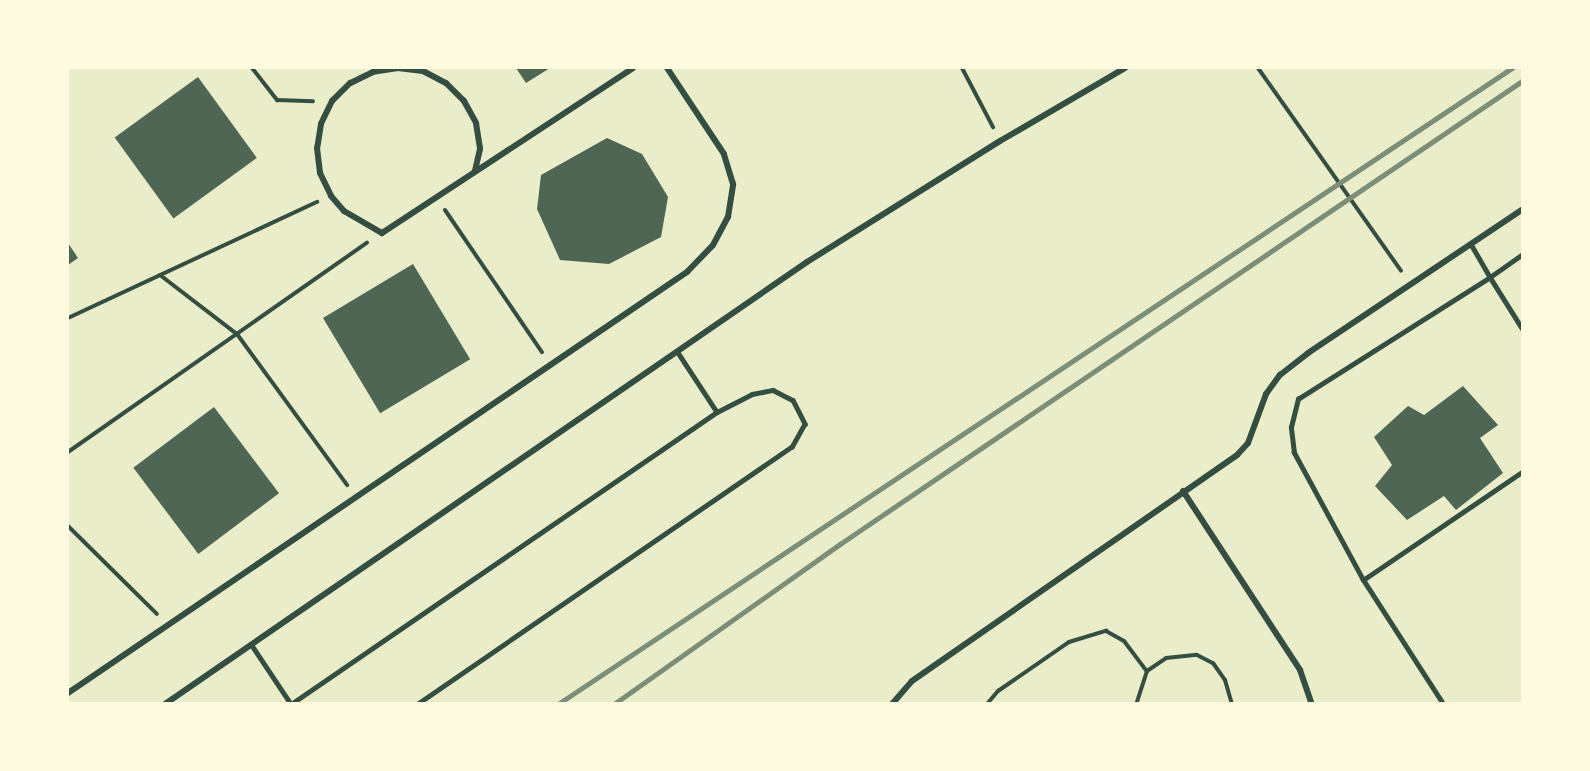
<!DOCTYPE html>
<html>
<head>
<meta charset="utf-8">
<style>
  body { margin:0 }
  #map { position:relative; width:1590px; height:771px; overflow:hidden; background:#e9edc9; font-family:"PT Sans",sans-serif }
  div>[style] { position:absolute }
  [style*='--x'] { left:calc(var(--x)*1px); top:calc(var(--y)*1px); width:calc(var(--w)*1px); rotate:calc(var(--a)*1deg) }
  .building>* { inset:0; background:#4f6655; transform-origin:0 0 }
  .path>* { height:4px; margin:-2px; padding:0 2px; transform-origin:2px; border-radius:2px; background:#344e41 }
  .service>* { height:4.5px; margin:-2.25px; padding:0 2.25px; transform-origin:2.25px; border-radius:2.25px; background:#344e41 }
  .minor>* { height:6px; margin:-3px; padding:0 3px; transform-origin:3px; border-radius:3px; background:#344e41 }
  .rail>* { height:4.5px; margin:-2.25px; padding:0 2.25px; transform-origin:2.25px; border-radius:2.25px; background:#7c8e77 }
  span { translate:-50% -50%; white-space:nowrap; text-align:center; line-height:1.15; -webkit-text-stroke:4.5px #fefae0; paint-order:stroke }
  .frame { position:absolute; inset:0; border:69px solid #fefae0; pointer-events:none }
</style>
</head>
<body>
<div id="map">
  <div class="building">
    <i style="clip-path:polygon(516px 68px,550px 68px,526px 83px)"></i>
    <i style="left:198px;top:77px;width:100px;height:103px;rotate:54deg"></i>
    <i style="clip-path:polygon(607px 138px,642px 154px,668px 197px,661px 237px,609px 264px,560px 260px,537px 209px,541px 175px)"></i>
    <i style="clip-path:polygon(68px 243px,78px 258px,68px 265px)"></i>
    <i style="left:413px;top:264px;width:111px;height:105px;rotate:59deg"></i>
    <i style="clip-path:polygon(1463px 386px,1498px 425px,1480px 438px,1503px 473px,1456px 510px,1444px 496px,1407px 520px,1375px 486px,1392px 465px,1374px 437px,1408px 406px,1424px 415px)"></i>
    <i style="left:214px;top:407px;width:108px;height:101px;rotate:53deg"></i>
  </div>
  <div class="path">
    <i style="--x:252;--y:68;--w:41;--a:52"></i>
    <i style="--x:277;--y:100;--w:36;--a:2"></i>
    <i style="--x:962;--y:68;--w:67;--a:62.3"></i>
    <i style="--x:1258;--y:68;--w:248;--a:54.8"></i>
    <i style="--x:445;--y:210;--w:172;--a:55.7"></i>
    <i style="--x:160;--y:275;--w:97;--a:37.5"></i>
    <i style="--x:237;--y:334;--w:187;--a:53.9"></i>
    <i style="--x:68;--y:318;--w:275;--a:-25"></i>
    <i style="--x:68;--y:452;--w:365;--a:-35"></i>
    <i style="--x:68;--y:526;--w:125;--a:44.7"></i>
    <i style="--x:1147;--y:671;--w:23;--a:-34"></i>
    <i style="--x:1166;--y:658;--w:31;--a:-6"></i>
    <i style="--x:1197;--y:655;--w:18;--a:27"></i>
    <i style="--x:1213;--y:663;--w:21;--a:55"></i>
    <i style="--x:1225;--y:680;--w:25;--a:74"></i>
    <i style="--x:987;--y:704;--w:17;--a:-50"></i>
    <i style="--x:998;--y:691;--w:86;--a:-34.6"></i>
    <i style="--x:1069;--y:642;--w:39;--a:-17"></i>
    <i style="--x:1106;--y:631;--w:21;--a:29"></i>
    <i style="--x:1124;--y:641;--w:38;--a:53"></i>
    <i style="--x:1147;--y:671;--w:35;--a:108"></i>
  </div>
  <div class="service">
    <i style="--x:1471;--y:244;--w:38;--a:60"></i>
    <i style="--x:1490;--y:277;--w:39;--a:-35"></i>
    <i style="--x:677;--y:351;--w:73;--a:56.7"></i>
    <i style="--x:1363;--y:580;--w:192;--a:-34.2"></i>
    <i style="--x:251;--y:644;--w:72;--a:56.3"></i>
    <i style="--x:291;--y:704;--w:516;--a:-34.43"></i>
    <i style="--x:717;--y:412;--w:39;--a:-27"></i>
    <i style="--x:752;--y:394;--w:21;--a:-11"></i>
    <i style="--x:773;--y:390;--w:22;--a:27"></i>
    <i style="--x:793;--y:400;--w:27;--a:63"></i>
    <i style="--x:805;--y:424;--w:26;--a:119"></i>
    <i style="--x:792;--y:447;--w:454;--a:145.5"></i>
    <i style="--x:1443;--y:704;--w:148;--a:-122.8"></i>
    <i style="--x:1363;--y:580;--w:145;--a:-118.5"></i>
    <i style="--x:1294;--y:453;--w:26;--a:-97"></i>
    <i style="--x:1291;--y:427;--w:29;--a:-76"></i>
    <i style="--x:1298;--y:399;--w:227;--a:-32.4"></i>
    <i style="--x:1490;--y:277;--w:60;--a:57.9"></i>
  </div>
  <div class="minor">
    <i style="--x:398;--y:68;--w:25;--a:171"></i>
    <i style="--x:373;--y:72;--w:25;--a:154"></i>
    <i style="--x:350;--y:83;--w:25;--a:135"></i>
    <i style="--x:332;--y:101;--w:25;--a:116"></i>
    <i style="--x:321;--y:124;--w:24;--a:99"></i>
    <i style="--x:317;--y:148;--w:25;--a:83"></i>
    <i style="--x:320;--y:173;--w:25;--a:64"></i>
    <i style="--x:331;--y:196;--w:20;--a:49"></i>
    <i style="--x:344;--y:211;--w:44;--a:30.1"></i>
    <i style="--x:382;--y:233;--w:300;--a:-33.3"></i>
    <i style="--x:398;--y:68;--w:25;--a:7"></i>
    <i style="--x:423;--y:71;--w:26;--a:28"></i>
    <i style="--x:446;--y:83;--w:25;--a:45"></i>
    <i style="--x:464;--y:101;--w:25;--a:61"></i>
    <i style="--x:476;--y:123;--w:26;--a:81"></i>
    <i style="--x:480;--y:149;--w:23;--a:103"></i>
    <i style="--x:1183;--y:491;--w:214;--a:56.8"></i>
    <i style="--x:1300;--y:670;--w:36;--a:71"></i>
    <i style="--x:68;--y:693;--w:749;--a:-34.22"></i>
    <i style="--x:687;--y:272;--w:37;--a:-46"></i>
    <i style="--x:713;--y:245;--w:32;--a:-62"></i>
    <i style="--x:728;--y:217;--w:33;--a:-81"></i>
    <i style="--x:733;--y:184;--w:31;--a:-107"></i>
    <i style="--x:724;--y:154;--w:103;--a:-123.5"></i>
    <i style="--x:165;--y:704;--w:779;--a:-34.55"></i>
    <i style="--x:807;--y:262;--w:228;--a:-32.1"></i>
    <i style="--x:1000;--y:141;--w:145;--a:-30.3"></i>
    <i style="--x:892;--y:704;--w:30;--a:-49"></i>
    <i style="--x:912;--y:681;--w:396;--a:-34.8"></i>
    <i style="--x:1237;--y:455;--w:16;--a:-47"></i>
    <i style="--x:1248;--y:443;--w:52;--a:-69.8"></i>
    <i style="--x:1266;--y:394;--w:24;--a:-54"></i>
    <i style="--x:1280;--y:375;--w:36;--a:-38"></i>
    <i style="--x:1308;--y:353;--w:257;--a:-33.8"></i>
  </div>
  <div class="rail">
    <i style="--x:558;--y:704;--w:1147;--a:-33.69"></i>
    <i style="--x:614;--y:704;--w:277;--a:-35.3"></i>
    <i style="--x:840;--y:544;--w:824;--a:-34.17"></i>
  </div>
  <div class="frame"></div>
</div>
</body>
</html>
